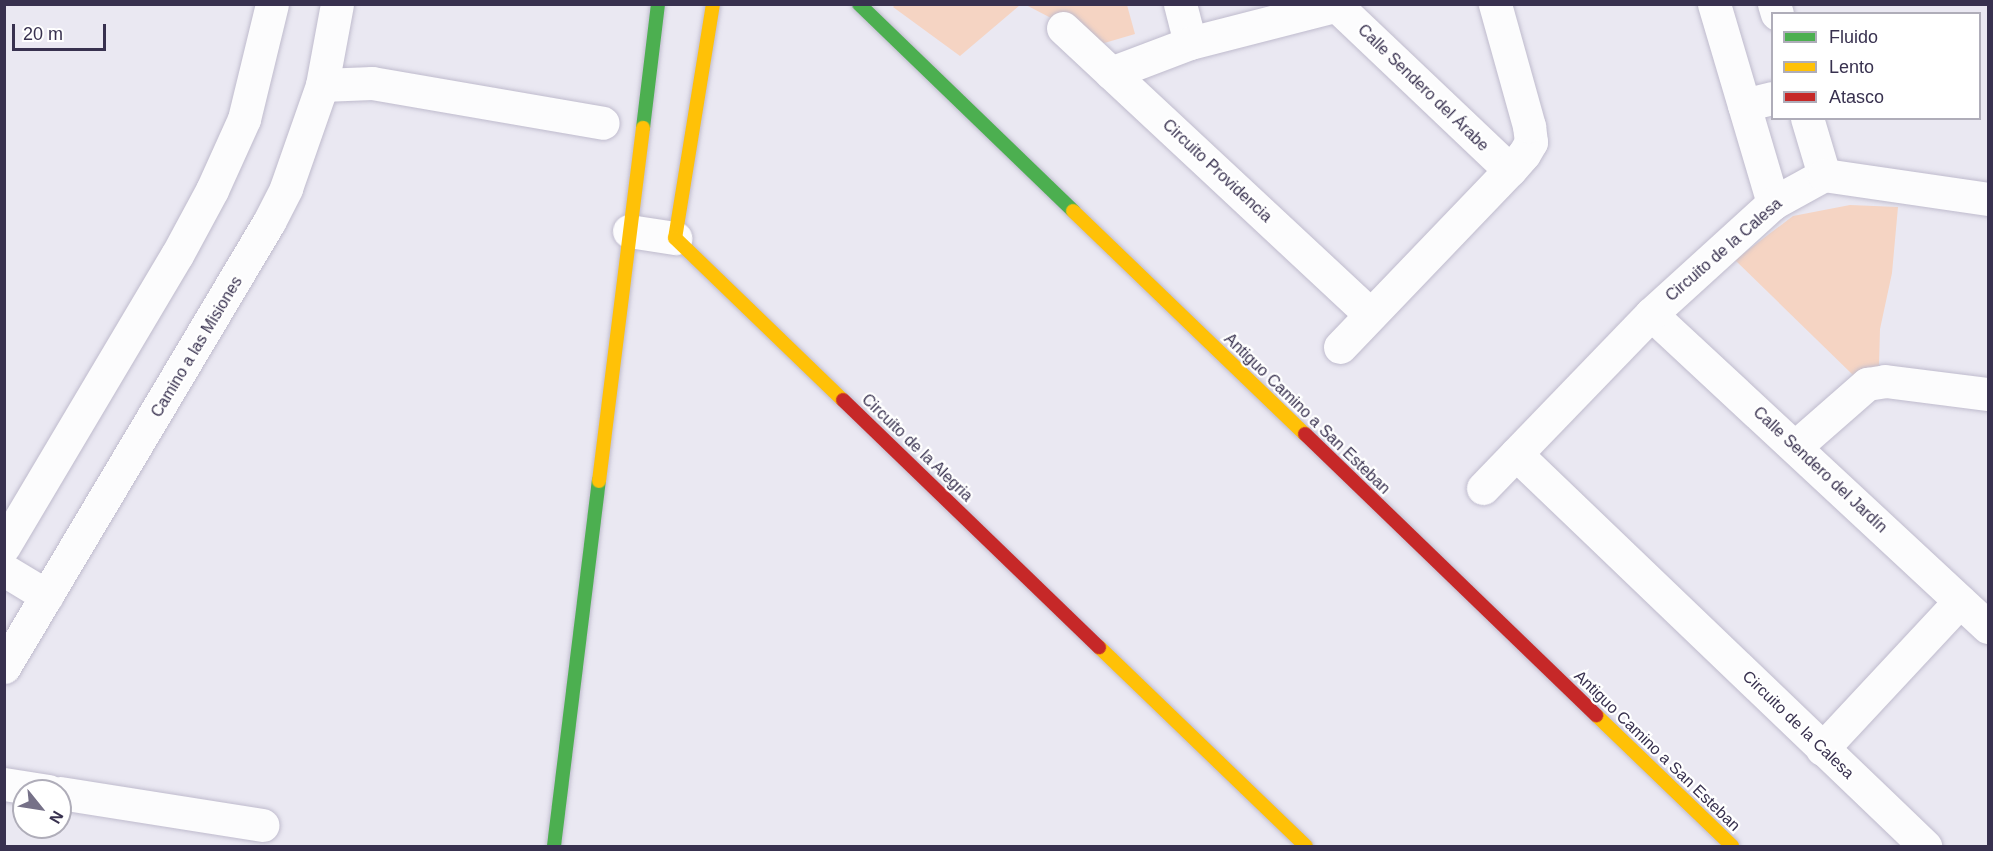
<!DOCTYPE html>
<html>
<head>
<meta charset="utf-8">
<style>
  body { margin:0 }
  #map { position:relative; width:1993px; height:851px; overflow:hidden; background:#eae8f2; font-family:Helvetica,sans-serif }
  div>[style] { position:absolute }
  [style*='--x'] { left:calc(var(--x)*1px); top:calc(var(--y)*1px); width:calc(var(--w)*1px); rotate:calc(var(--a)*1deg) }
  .green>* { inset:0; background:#f5d4c3 }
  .roads { filter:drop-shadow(0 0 2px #bfbbcd) drop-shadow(0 0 2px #bfbbcd) }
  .street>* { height:33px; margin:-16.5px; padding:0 16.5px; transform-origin:16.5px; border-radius:16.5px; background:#fcfcfd }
  .fast>* { height:14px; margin:-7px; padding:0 7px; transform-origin:7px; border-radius:7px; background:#4caf50 }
  .slow>* { height:14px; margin:-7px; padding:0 7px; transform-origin:7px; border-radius:7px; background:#ffc107 }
  .jam>* { height:14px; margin:-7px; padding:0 7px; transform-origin:7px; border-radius:7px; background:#c62828 }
  span { translate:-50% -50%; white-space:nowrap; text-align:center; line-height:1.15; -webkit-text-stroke:4.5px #fff; paint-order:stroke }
  .street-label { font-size:16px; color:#38314f }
  .frame { position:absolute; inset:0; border:6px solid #38314f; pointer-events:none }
  .legend { position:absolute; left:1771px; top:12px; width:210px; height:108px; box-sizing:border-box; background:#fff; border:2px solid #afadb9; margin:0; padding:8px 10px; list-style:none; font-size:18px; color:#38314f }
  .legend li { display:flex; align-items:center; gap:12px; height:30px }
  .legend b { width:30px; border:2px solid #afadb9 }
  .north { position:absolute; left:12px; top:779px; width:60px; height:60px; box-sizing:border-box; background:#fff; border:2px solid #afadb9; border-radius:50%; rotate:120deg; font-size:16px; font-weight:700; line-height:24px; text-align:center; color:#38314f }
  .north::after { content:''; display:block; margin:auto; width:21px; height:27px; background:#767188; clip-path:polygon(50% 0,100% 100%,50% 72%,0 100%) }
  .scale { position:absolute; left:12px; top:24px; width:94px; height:27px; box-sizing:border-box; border:3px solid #38314f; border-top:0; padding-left:8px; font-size:18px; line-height:21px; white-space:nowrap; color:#38314f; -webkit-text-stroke:4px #fff; paint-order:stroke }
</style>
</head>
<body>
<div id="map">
  <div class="green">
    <i style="clip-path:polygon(895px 5px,895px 4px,1020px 5px,960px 56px,893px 7px)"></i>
    <i style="clip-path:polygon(1026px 5px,1127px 5px,1135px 34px,1101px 44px)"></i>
    <i style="clip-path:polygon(1850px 205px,1898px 207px,1892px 273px,1880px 329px,1879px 366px,1853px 375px,1735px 260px,1793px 216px)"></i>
  </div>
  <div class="roads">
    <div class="street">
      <i style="--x:1180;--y:4;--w:40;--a:75.6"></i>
      <i style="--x:1714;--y:4;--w:208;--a:73.5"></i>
      <i style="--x:1774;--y:4;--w:10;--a:73"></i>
      <i style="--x:1337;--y:6;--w:238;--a:43.5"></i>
      <i style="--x:1063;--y:28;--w:420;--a:43"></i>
      <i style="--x:1111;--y:73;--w:85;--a:-20.8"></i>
      <i style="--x:1190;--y:43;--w:157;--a:-14.4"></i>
      <i style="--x:322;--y:85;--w:50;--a:-2.3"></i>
      <i style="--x:372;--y:83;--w:234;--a:9.8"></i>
      <i style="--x:1744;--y:105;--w:29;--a:-14"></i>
      <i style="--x:1807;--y:118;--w:59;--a:73.4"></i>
      <i style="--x:629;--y:231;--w:47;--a:8.7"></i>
      <i style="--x:1651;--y:314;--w:460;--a:42.9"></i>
      <i style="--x:1340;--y:347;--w:245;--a:-46.2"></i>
      <i style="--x:1510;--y:170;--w:21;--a:-49"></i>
      <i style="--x:1524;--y:154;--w:14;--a:-60"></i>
      <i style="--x:1531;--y:142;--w:16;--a:-97"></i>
      <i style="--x:1529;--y:126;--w:127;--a:-105.6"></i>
      <i style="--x:1795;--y:447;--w:96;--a:-41.2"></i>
      <i style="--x:1867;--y:384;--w:18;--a:-9"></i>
      <i style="--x:1885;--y:381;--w:104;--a:7.2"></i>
      <i style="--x:1516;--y:454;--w:567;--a:43.78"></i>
      <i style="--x:1483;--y:488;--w:242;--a:-46"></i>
      <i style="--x:1651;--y:314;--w:165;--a:-42.3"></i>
      <i style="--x:1773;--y:203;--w:58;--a:-28.8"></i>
      <i style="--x:1824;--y:175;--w:166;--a:8.3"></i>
      <i style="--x:4;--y:546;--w:339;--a:-59.3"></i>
      <i style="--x:177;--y:255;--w:74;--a:-61.7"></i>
      <i style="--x:212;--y:190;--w:78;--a:-65.7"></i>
      <i style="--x:244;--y:119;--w:118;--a:-76.3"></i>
      <i style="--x:4;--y:570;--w:50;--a:31.2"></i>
      <i style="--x:4;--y:667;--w:518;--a:-59.23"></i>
      <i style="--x:269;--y:222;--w:38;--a:-63"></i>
      <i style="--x:286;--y:188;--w:109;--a:-70.7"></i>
      <i style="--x:322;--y:85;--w:82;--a:-79.5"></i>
      <i style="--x:1822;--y:749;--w:202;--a:-47"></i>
      <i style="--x:4;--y:784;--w:45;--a:9"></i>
      <i style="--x:60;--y:793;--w:205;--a:9"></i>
    </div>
    <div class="fast">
      <i style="--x:859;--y:4;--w:298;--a:44"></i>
      <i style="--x:643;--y:128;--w:125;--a:-83.1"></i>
      <i style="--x:554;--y:846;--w:368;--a:-83"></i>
    </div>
    <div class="slow">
      <i style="--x:713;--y:4;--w:237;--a:99.2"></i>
      <i style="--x:675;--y:238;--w:233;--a:44"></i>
      <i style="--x:1073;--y:211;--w:322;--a:43.9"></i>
      <i style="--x:599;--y:481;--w:356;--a:-82.9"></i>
      <i style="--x:1099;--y:647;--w:287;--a:43.9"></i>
      <i style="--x:1596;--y:715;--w:189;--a:43.9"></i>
    </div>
    <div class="jam">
      <i style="--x:843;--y:400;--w:356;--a:44"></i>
      <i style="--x:1305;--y:434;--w:405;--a:44"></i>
    </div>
  </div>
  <div class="street-label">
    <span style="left:1423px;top:88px;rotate:44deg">Calle Sendero del Árabe</span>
    <span style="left:1217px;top:171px;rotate:43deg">Circuito Providencia</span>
    <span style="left:1724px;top:250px;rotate:-41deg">Circuito de la Calesa</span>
    <span style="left:197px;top:347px;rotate:-59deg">Camino a las Misiones</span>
    <span style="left:1307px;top:414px;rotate:44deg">Antiguo Camino a San Esteban</span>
    <span style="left:917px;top:448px;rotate:44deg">Circuito de la Alegria</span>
    <span style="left:1820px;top:470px;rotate:43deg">Calle Sendero del Jardín</span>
    <span style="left:1798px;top:725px;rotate:44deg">Circuito de la Calesa</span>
    <span style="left:1657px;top:751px;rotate:44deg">Antiguo Camino a San Esteban</span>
  </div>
  <div class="frame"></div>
  <ul class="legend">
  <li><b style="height:8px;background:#4caf50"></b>Fluido</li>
  <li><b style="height:8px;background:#ffc107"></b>Lento</li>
  <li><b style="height:8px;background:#c62828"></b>Atasco</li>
  </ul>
  <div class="north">N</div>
  <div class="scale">20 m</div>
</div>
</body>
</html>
